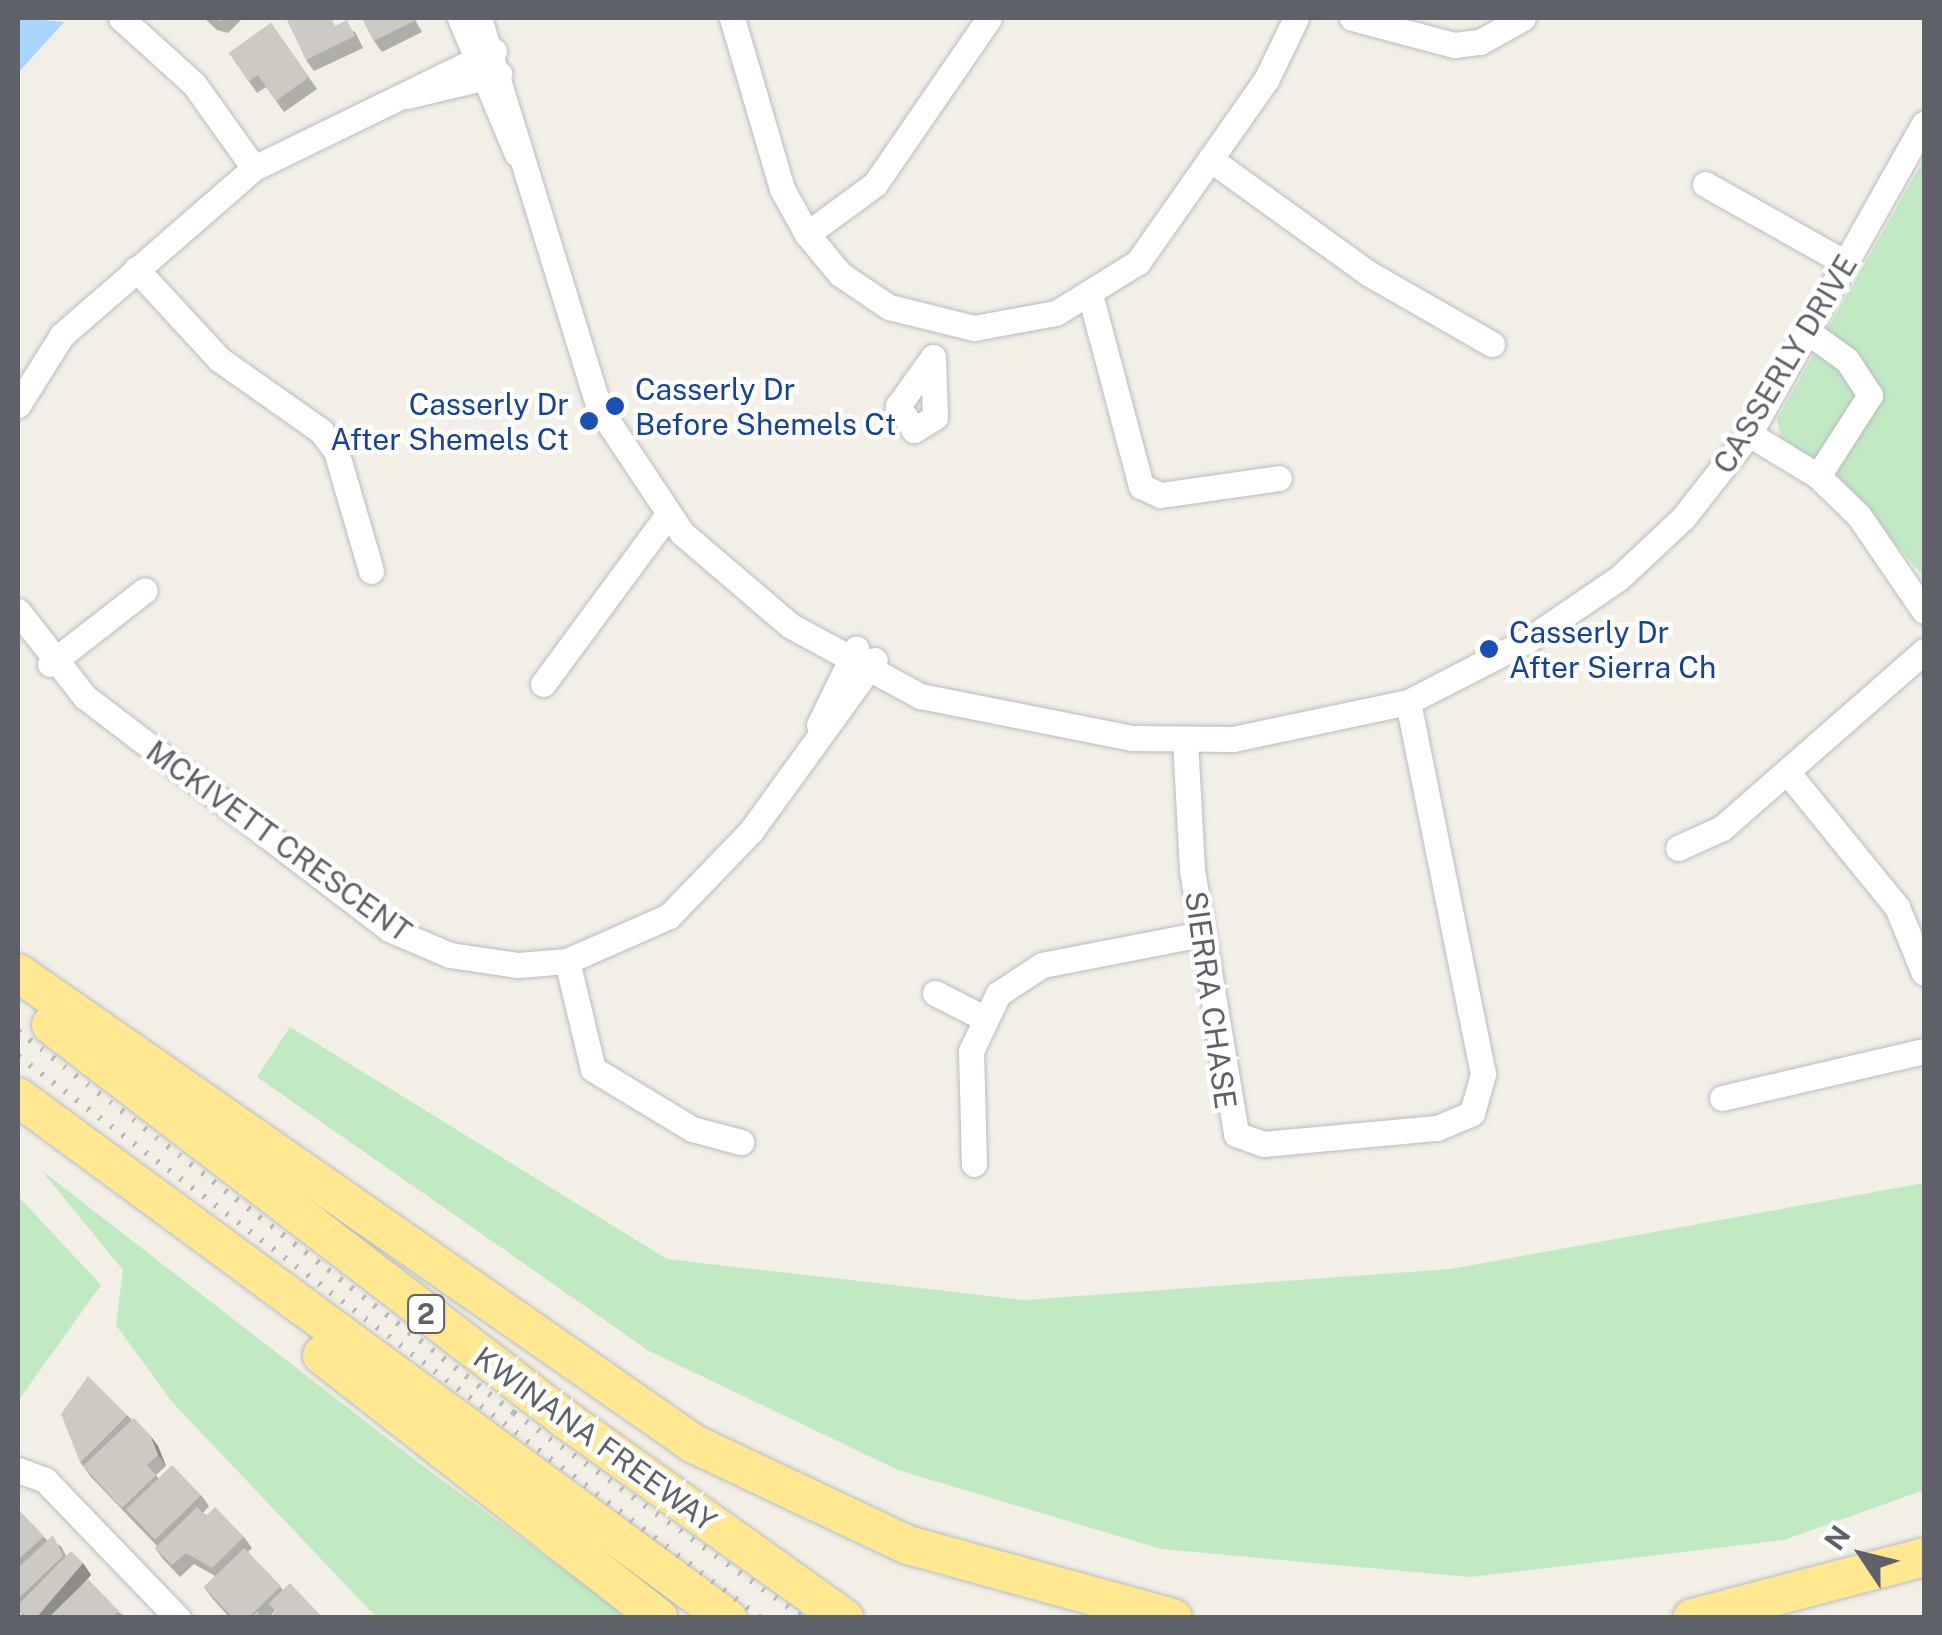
<!DOCTYPE html>
<html>
<head>
<meta charset="utf-8">
<style>
  body { margin:0 }
  #map { position:relative; width:1942px; height:1635px; overflow:hidden; background:#f1efe6; font-family:"Public Sans",sans-serif }
  div>[style] { position:absolute }
  [style*='--x'] { left:calc(var(--x)*1px); top:calc(var(--y)*1px); width:calc(var(--w)*1px); rotate:calc(var(--a)*1deg) }
  .green>* { inset:0; background:#c1eac3 }
  .water>* { inset:0; background:#a8d5ff }
  .roads { filter:drop-shadow(0 0 2px #b9bcc1) drop-shadow(0 0 2px #b9bcc1) }
  .minor>* { height:25px; margin:-12.5px; padding:0 12.5px; transform-origin:12.5px; border-radius:12.5px; background:#fff }
  .highway>* { height:38px; margin:-19px; padding:0 19px; transform-origin:19px; border-radius:19px; background:#ffe88f }
  .rail>* { height:6px; margin-top:-3px; transform-origin:0; background:repeating-linear-gradient(90deg,#b7b8b9 0 2.5px,transparent 0 14.5px) }
  .wall>* { inset:0; background:#afaea8 }
  .shaded-wall>* { inset:0; background:#8f8d88 }
  .building>* { inset:0; background:#cccac3; transform-origin:0 0 }
  .dots>* { width:28px; height:28px; translate:-50% -50%; box-sizing:border-box; border:5px solid #fff; border-radius:50% }
  span { translate:-50% -50%; white-space:nowrap; text-align:center; line-height:1.15; -webkit-text-stroke:9px #fff; paint-order:stroke }
  .shield-label span { padding:2px 8px; background:#fff; border:2px solid; border-radius:8px; -webkit-text-stroke-width:0 }
  .shield-label { font-size:28px; color:#5e6268; font-weight:700 }
  .street-label { font-size:30px; color:#5e6268 }
  .transit-label { font-size:30px; color:#164399 }
  .left { translate:0 -50%; text-align:left }
  .right { translate:-100% -50%; text-align:right }
  .frame { position:absolute; inset:0; border:20px solid #5e6268; pointer-events:none }
  .north { position:absolute; left:1812px; top:1505px; width:100px; height:100px; -webkit-text-stroke:8px #fff; paint-order:stroke; rotate:305deg; font-size:28px; font-weight:700; line-height:40px; text-align:center; color:#5e6268 }
  .north::after { content:''; display:block; margin:auto; width:35px; height:45px; background:#5e6268; clip-path:polygon(50% 0,100% 100%,50% 72%,0 100%) }
</style>
</head>
<body>
<div id="map">
  <div class="green">
    <i style="clip-path:polygon(1924px 159px,1924px 577px,1841px 481px,1782px 442px,1777px 419px)"></i>
    <i style="clip-path:polygon(290px 1027px,667px 1259px,1024px 1300px,1450px 1269px,1924px 1183px,1924px 1490px,1784px 1540px,1470px 1577px,1161px 1549px,898px 1470px,649px 1351px,257px 1077px)"></i>
    <i style="clip-path:polygon(41px 1170px,419px 1463px,628px 1617px,376px 1617px,172px 1402px,116px 1325px,123px 1270px)"></i>
    <i style="clip-path:polygon(18px 1196px,101px 1285px,18px 1401px)"></i>
  </div>
  <div class="water">
    <i style="clip-path:polygon(18px 18px,64px 22px,18px 73px)"></i>
  </div>
  <div class="roads">
    <div class="minor">
      <i style="--x:121;--y:18;--w:98;--a:42.1"></i>
      <i style="--x:194;--y:84;--w:103;--a:54.5"></i>
      <i style="--x:460;--y:18;--w:147;--a:67.3"></i>
      <i style="--x:479;--y:18;--w:408;--a:72.9"></i>
      <i style="--x:599;--y:408;--w:150;--a:56.4"></i>
      <i style="--x:682;--y:533;--w:143;--a:40.5"></i>
      <i style="--x:791;--y:626;--w:147;--a:28.5"></i>
      <i style="--x:920;--y:696;--w:216;--a:11.2"></i>
      <i style="--x:1132;--y:738;--w:101;--a:0.6"></i>
      <i style="--x:1233;--y:739;--w:179;--a:-11.9"></i>
      <i style="--x:1408;--y:702;--w:135;--a:-27.3"></i>
      <i style="--x:1528;--y:640;--w:110;--a:-34.3"></i>
      <i style="--x:1619;--y:578;--w:88;--a:-43.2"></i>
      <i style="--x:1683;--y:518;--w:107;--a:-51.8"></i>
      <i style="--x:1749;--y:434;--w:356;--a:-60.6"></i>
      <i style="--x:732;--y:18;--w:178;--a:73.7"></i>
      <i style="--x:782;--y:189;--w:51;--a:60.9"></i>
      <i style="--x:807;--y:234;--w:52;--a:50.5"></i>
      <i style="--x:840;--y:274;--w:59;--a:34"></i>
      <i style="--x:889;--y:307;--w:88;--a:13.9"></i>
      <i style="--x:974;--y:328;--w:83;--a:-10.4"></i>
      <i style="--x:1056;--y:313;--w:97;--a:-31.9"></i>
      <i style="--x:1138;--y:262;--w:223;--a:-54.9"></i>
      <i style="--x:1266;--y:80;--w:69;--a:-64.2"></i>
      <i style="--x:1352;--y:18;--w:106;--a:14.8"></i>
      <i style="--x:1454;--y:45;--w:26;--a:-7"></i>
      <i style="--x:1480;--y:42;--w:49;--a:-29.2"></i>
      <i style="--x:407;--y:96;--w:95;--a:-13.4"></i>
      <i style="--x:1210;--y:159;--w:195;--a:35.8"></i>
      <i style="--x:1368;--y:273;--w:143;--a:29.8"></i>
      <i style="--x:1705;--y:184;--w:162;--a:29.3"></i>
      <i style="--x:807;--y:234;--w:84;--a:-36.3"></i>
      <i style="--x:875;--y:184;--w:201;--a:-55.5"></i>
      <i style="--x:136;--y:269;--w:122;--a:47.3"></i>
      <i style="--x:219;--y:359;--w:125;--a:35.2"></i>
      <i style="--x:321;--y:431;--w:25;--a:53"></i>
      <i style="--x:336;--y:451;--w:125;--a:73.7"></i>
      <i style="--x:1091;--y:298;--w:195;--a:75.1"></i>
      <i style="--x:1141;--y:486;--w:21;--a:25"></i>
      <i style="--x:1160;--y:495;--w:120;--a:-8.1"></i>
      <i style="--x:1808;--y:332;--w:48;--a:35.7"></i>
      <i style="--x:1847;--y:360;--w:42;--a:56.7"></i>
      <i style="--x:1870;--y:395;--w:96;--a:122.7"></i>
      <i style="--x:933;--y:357;--w:60;--a:88.1"></i>
      <i style="--x:935;--y:417;--w:25;--a:148"></i>
      <i style="--x:914;--y:430;--w:29;--a:-124"></i>
      <i style="--x:898;--y:406;--w:60;--a:-54.5"></i>
      <i style="--x:18;--y:405;--w:83;--a:-57.8"></i>
      <i style="--x:62;--y:335;--w:254;--a:-41"></i>
      <i style="--x:254;--y:168;--w:267;--a:-26"></i>
      <i style="--x:1749;--y:434;--w:81;--a:31.3"></i>
      <i style="--x:1818;--y:476;--w:57;--a:44.3"></i>
      <i style="--x:1859;--y:516;--w:115;--a:55.6"></i>
      <i style="--x:18;--y:611;--w:109;--a:52.1"></i>
      <i style="--x:85;--y:697;--w:382;--a:37.3"></i>
      <i style="--x:389;--y:929;--w:66;--a:23.1"></i>
      <i style="--x:450;--y:955;--w:69;--a:8.4"></i>
      <i style="--x:518;--y:965;--w:49;--a:-4.7"></i>
      <i style="--x:567;--y:961;--w:111;--a:-23.8"></i>
      <i style="--x:669;--y:916;--w:118;--a:-46"></i>
      <i style="--x:751;--y:831;--w:211;--a:-54.1"></i>
      <i style="--x:50;--y:664;--w:120;--a:-37.9"></i>
      <i style="--x:543;--y:684;--w:209;--a:-53.6"></i>
      <i style="--x:819;--y:725;--w:85;--a:-64"></i>
      <i style="--x:1185;--y:740;--w:130;--a:86.9"></i>
      <i style="--x:1192;--y:870;--w:268;--a:80.5"></i>
      <i style="--x:1236;--y:1134;--w:29;--a:20"></i>
      <i style="--x:1263;--y:1144;--w:175;--a:-5.3"></i>
      <i style="--x:1437;--y:1128;--w:38;--a:-23"></i>
      <i style="--x:1472;--y:1113;--w:41;--a:-74.2"></i>
      <i style="--x:1483;--y:1074;--w:379;--a:-101.4"></i>
      <i style="--x:1788;--y:773;--w:173;--a:50.9"></i>
      <i style="--x:1897;--y:907;--w:71;--a:67.8"></i>
      <i style="--x:1678;--y:848;--w:48;--a:-24.4"></i>
      <i style="--x:1722;--y:828;--w:269;--a:-41.2"></i>
      <i style="--x:567;--y:961;--w:111;--a:76.5"></i>
      <i style="--x:593;--y:1069;--w:116;--a:31.2"></i>
      <i style="--x:692;--y:1129;--w:51;--a:14.9"></i>
      <i style="--x:935;--y:993;--w:53;--a:27.1"></i>
      <i style="--x:1722;--y:1098;--w:207;--a:-13.1"></i>
      <i style="--x:974;--y:1164;--w:113;--a:-91.5"></i>
      <i style="--x:971;--y:1051;--w:63;--a:-64.7"></i>
      <i style="--x:998;--y:994;--w:53;--a:-33.4"></i>
      <i style="--x:1042;--y:965;--w:162;--a:-11"></i>
      <i style="--x:18;--y:1470;--w:29;--a:20"></i>
      <i style="--x:45;--y:1480;--w:192;--a:46.1"></i>
    </div>
    <div class="highway">
      <i style="--x:18;--y:973;--w:824;--a:34.87"></i>
      <i style="--x:694;--y:1444;--w:237;--a:25.3"></i>
      <i style="--x:908;--y:1545;--w:275;--a:15.4"></i>
      <i style="--x:51;--y:1025;--w:648;--a:37.47"></i>
      <i style="--x:565;--y:1419;--w:343;--a:35.5"></i>
      <i style="--x:18;--y:1097;--w:880;--a:36.31"></i>
      <i style="--x:322;--y:1355;--w:427;--a:38"></i>
      <i style="--x:1692;--y:1618;--w:240;--a:-14.7"></i>
    </div>
  </div>
  <div class="rail">
    <i style="--x:18;--y:1031;--w:626;--a:37.6"></i>
    <i style="--x:514;--y:1413;--w:354;--a:35.3"></i>
    <i style="--x:18;--y:1056;--w:932;--a:37.1"></i>
  </div>
  <div class="wall">
    <i style="clip-path:polygon(204px 18px,243px 18px,228px 33px,217px 30px)"></i>
    <i style="clip-path:polygon(362px 18px,414px 18px,422px 32px,382px 52px,374px 41px)"></i>
    <i style="clip-path:polygon(271px 23px,317px 89px,284px 112px,266px 87px,257px 93px,229px 53px)"></i>
    <i style="clip-path:polygon(337px 25px,355px 32px,363px 48px,314px 71px,306px 60px)"></i>
    <i style="clip-path:polygon(127px 1415px,158px 1446px,166px 1466px,156px 1475px,158px 1478px,201px 1495px,209px 1506px,203px 1513px,244px 1537px,252px 1548px,248px 1552px,283px 1590px,274px 1612px,268px 1618px,230px 1618px,212px 1598px,204px 1587px,215px 1576px,194px 1564px,180px 1577px,163px 1559px,155px 1548px,157px 1546px,91px 1477px,83px 1466px,80px 1462px)"></i>
    <i style="clip-path:polygon(18px 1512px,47px 1540px,61px 1546px,66px 1556px,83px 1563px,91px 1575px,79px 1588px,128px 1618px,24px 1618px,18px 1608px)"></i>
  </div>
  <div class="shaded-wall">
    <i style="clip-path:polygon(150px 1435px,158px 1446px,166px 1466px,158px 1455px)"></i>
    <i style="clip-path:polygon(83px 1563px,91px 1575px,53px 1618px,36px 1618px)"></i>
  </div>
  <div class="building">
    <i style="clip-path:polygon(208px 18px,224px 18px,221px 21px)"></i>
    <i style="clip-path:polygon(286px 18px,331px 18px,335px 26px,347px 20px,355px 36px,306px 60px)"></i>
    <i style="clip-path:polygon(362px 18px,412px 18px,414px 21px,374px 41px)"></i>
    <i style="clip-path:polygon(271px 23px,309px 77px,276px 101px,258px 75px,249px 81px,229px 53px)"></i>
    <i style="clip-path:polygon(88px 1376px,127px 1415px,80px 1462px,61px 1414px)"></i>
    <i style="clip-path:polygon(134px 1418px,150px 1435px,158px 1455px,147px 1465px,156px 1475px,122px 1508px,83px 1466px)"></i>
    <i style="left:172px;top:1465px;width:42px;height:64px;rotate:46deg"></i>
    <i style="clip-path:polygon(197px 1507px,206px 1516px,215px 1507px,244px 1537px,212px 1568px,186px 1553px,172px 1565px,155px 1548px)"></i>
    <i style="clip-path:polygon(19px 1510px,44px 1536px,18px 1560px,18px 1512px)"></i>
    <i style="clip-path:polygon(53px 1535px,63px 1556px,18px 1599px,18px 1568px)"></i>
    <i style="clip-path:polygon(244px 1548px,281px 1586px,248px 1618px,233px 1618px,204px 1587px)"></i>
    <i style="clip-path:polygon(71px 1551px,83px 1563px,36px 1618px,27px 1618px,18px 1608px,18px 1605px)"></i>
    <i style="clip-path:polygon(88px 1579px,119px 1611px,112px 1618px,48px 1618px)"></i>
    <i style="clip-path:polygon(290px 1583px,323px 1618px,269px 1618px,276px 1611px,268px 1604px)"></i>
    <i style="clip-path:polygon(257px 1612px,263px 1618px,251px 1618px)"></i>
  </div>
  <div class="dots">
    <i style="left:615px;top:406px;background:#1a4fb4"></i>
    <i style="left:589px;top:421px;background:#1a4fb4"></i>
    <i style="left:1489px;top:649px;background:#1a4fb4"></i>
  </div>
  <div class="shield-label">
    <span style="left:426px;top:1314px">2</span>
  </div>
  <div class="street-label">
    <span style="left:1785px;top:364px;rotate:-59deg">CASSERLY DRIVE</span>
    <span style="left:279px;top:841px;rotate:36deg">MCKIVETT CRESCENT</span>
    <span style="left:1211px;top:1000px;rotate:82deg">SIERRA CHASE</span>
    <span style="left:595px;top:1439px;rotate:36deg">KWINANA FREEWAY</span>
  </div>
  <div class="transit-label">
    <span class="left" style="left:635px;top:406px">Casserly Dr<br>Before Shemels Ct</span>
    <span class="right" style="left:569px;top:421px">Casserly Dr<br>After Shemels Ct</span>
    <span class="left" style="left:1509px;top:649px">Casserly Dr<br>After Sierra Ch</span>
  </div>
  <div class="frame"></div>
  <div class="north">N</div>
</div>
</body>
</html>
